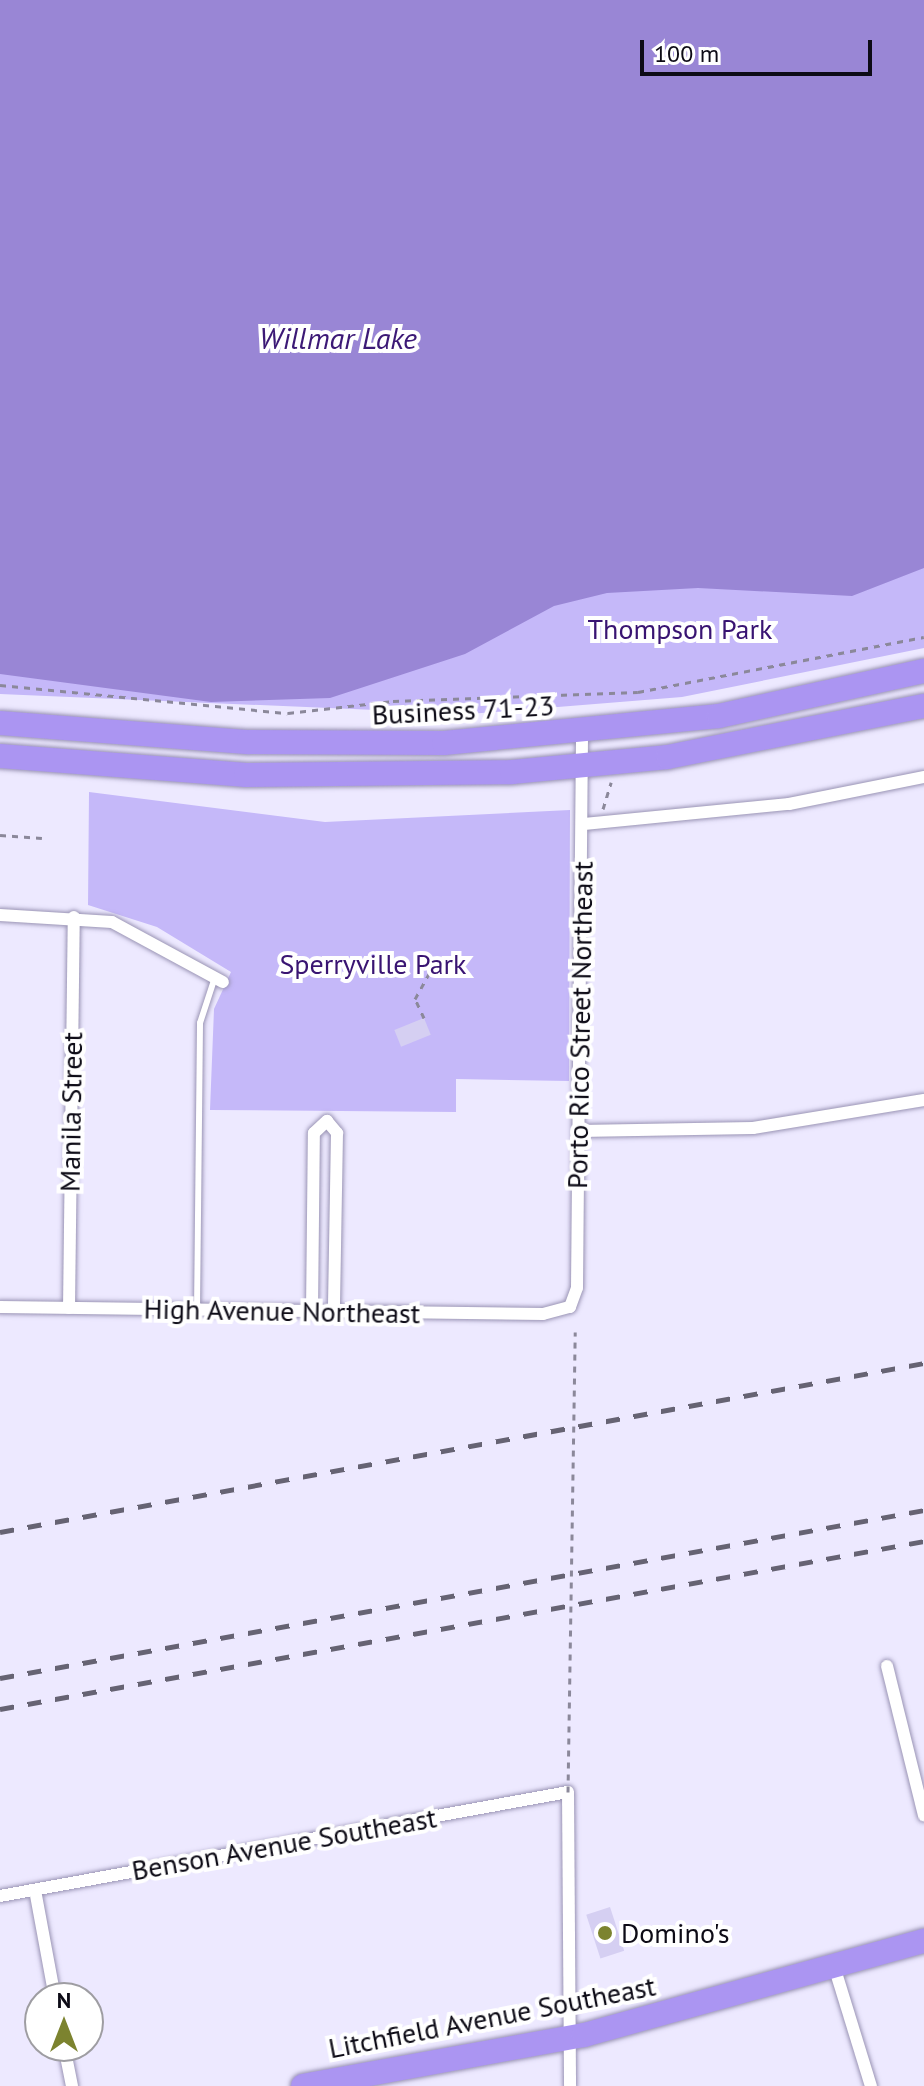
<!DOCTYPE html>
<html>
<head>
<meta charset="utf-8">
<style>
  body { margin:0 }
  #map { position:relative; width:924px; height:2086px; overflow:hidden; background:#ede9ff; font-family:"PT Sans",sans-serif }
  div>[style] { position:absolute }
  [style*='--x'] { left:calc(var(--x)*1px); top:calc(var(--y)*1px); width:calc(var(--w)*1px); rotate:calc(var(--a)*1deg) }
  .green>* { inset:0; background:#c5b8f9 }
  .water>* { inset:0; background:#9986d5 }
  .building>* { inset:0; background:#d5cff2; transform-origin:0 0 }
  .path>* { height:3px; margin-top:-1.5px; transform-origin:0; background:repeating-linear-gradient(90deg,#8b889a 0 6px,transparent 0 12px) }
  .roads { filter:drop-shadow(0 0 2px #9a94b5) drop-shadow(0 0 2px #9a94b5) }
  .lane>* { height:6px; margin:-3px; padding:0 3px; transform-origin:3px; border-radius:3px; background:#fff }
  .street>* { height:12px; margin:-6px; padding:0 6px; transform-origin:6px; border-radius:6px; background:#fff }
  .highway>* { height:24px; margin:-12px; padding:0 12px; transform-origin:12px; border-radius:12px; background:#ab95f2 }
  .rail>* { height:5px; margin-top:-2.5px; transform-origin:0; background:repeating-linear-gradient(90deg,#666373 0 14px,transparent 0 28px) }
  .path-bridge>* { height:3px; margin-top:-1.5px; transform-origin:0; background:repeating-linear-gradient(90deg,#8b889a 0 6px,transparent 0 12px) }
  .dots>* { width:22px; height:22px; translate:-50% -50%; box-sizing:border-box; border:4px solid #fff; border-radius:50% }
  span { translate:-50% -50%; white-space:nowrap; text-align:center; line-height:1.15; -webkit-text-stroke:8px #fff; paint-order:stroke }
  .park-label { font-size:28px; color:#391472 }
  .street-label { font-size:28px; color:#0d0b16 }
  .poi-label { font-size:28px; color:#0d0b16 }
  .left { translate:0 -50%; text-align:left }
  .water-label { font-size:30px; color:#3c1976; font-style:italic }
  .north { position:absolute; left:24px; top:1982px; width:80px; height:80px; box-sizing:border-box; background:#fff; border:2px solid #9e9da2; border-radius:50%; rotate:0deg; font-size:22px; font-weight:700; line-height:32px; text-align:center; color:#0d0b16 }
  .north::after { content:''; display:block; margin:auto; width:28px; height:36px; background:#7c832f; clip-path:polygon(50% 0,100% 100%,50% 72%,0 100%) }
  .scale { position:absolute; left:640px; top:40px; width:232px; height:36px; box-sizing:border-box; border:4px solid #0d0b16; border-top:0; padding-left:10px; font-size:24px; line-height:28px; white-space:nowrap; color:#0d0b16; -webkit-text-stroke:6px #fff; paint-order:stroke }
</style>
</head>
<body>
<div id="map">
  <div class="green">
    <i style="clip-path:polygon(924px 519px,924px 648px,682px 697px,469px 714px,0 694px,0 641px,621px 573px)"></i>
    <i style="clip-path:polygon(89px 792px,325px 822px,570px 810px,569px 1081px,456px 1079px,456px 1112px,210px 1110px,214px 1009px,231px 972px,157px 927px,88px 905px)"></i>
  </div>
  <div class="water">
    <i style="clip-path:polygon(0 0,924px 0,924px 568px,852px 596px,698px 588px,607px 593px,554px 606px,465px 654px,330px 698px,211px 702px,0 674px)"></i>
  </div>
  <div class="building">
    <i style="left:424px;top:1018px;width:18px;height:32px;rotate:68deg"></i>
    <i style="left:610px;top:1907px;width:46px;height:25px;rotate:72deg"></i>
  </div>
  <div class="path">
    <i style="--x:0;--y:685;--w:289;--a:5.6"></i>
    <i style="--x:288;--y:713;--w:106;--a:-6.5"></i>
    <i style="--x:393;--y:701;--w:245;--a:-2.1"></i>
    <i style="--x:638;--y:692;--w:291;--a:-10.9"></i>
    <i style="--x:603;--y:809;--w:28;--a:-73"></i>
    <i style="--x:0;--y:835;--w:42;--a:4.1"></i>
    <i style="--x:424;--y:1018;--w:21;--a:-115"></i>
    <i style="--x:415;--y:999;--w:31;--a:-61"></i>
  </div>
  <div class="roads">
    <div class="lane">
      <i style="--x:197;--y:1311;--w:288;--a:-89.4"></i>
      <i style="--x:200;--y:1023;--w:48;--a:-71.9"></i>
    </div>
    <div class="street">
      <i style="--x:584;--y:824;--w:206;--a:-5.6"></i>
      <i style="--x:789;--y:804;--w:138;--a:-11.3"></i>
      <i style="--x:0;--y:915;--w:112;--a:3.6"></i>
      <i style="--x:112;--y:922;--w:126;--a:28.4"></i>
      <i style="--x:579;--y:1131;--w:174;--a:-1"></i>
      <i style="--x:753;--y:1128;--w:173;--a:-9.3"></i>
      <i style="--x:0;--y:1307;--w:543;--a:0.74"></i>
      <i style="--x:543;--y:1314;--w:28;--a:-15"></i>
      <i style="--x:570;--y:1307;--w:20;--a:-70"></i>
      <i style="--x:577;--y:1288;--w:554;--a:-89.48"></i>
      <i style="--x:69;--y:1308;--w:391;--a:-89.3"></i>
      <i style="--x:312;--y:1312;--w:179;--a:-89.4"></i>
      <i style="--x:314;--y:1133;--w:18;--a:-43"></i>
      <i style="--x:327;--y:1121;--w:16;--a:50"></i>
      <i style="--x:337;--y:1133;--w:179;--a:91"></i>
      <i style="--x:887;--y:1666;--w:154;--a:76.1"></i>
      <i style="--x:35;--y:1890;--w:110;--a:79.5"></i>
      <i style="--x:0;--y:1896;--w:577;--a:-10.38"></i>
      <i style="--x:568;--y:1792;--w:294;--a:89.6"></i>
      <i style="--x:834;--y:1966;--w:126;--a:72.9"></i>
      <i style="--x:64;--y:2046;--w:41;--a:78.7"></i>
    </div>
    <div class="highway">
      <i style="--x:0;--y:723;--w:250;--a:4.4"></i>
      <i style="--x:249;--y:742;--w:195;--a:0.3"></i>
      <i style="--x:444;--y:743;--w:276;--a:-5.6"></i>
      <i style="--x:719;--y:716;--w:210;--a:-12.4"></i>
      <i style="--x:0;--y:756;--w:247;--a:4.4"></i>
      <i style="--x:246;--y:775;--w:266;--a:-0.6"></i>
      <i style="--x:512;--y:772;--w:157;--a:-5.5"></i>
      <i style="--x:668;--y:757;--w:261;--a:-11.3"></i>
      <i style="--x:303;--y:2086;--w:286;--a:-10.3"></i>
      <i style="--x:584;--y:2035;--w:353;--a:-15.5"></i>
    </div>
  </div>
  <div class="rail">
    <i style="--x:0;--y:1532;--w:939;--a:-10.36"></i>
    <i style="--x:0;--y:1678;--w:939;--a:-10.3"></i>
    <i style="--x:0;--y:1709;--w:939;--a:-10.3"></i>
  </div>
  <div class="path-bridge">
    <i style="--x:568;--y:1792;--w:460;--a:-89.1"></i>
  </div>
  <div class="dots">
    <i style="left:605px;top:1933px;background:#7c832f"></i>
  </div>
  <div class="park-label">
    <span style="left:680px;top:629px">Thompson Park</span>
    <span style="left:373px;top:964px">Sperryville Park</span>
  </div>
  <div class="street-label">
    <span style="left:463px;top:710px;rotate:-3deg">Business 71-23</span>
    <span style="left:580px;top:1025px;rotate:-89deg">Porto Rico Street Northeast</span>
    <span style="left:71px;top:1112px;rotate:-89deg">Manila Street</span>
    <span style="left:282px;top:1311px;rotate:1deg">High Avenue Northeast</span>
    <span style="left:284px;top:1844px;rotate:-10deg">Benson Avenue Southeast</span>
    <span style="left:492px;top:2017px;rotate:-11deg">Litchfield Avenue Southeast</span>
  </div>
  <div class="poi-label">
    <span class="left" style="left:621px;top:1933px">Domino's</span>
  </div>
  <div class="water-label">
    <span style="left:338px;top:338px">Willmar Lake</span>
  </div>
  <div class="north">N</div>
  <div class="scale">100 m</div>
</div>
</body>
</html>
